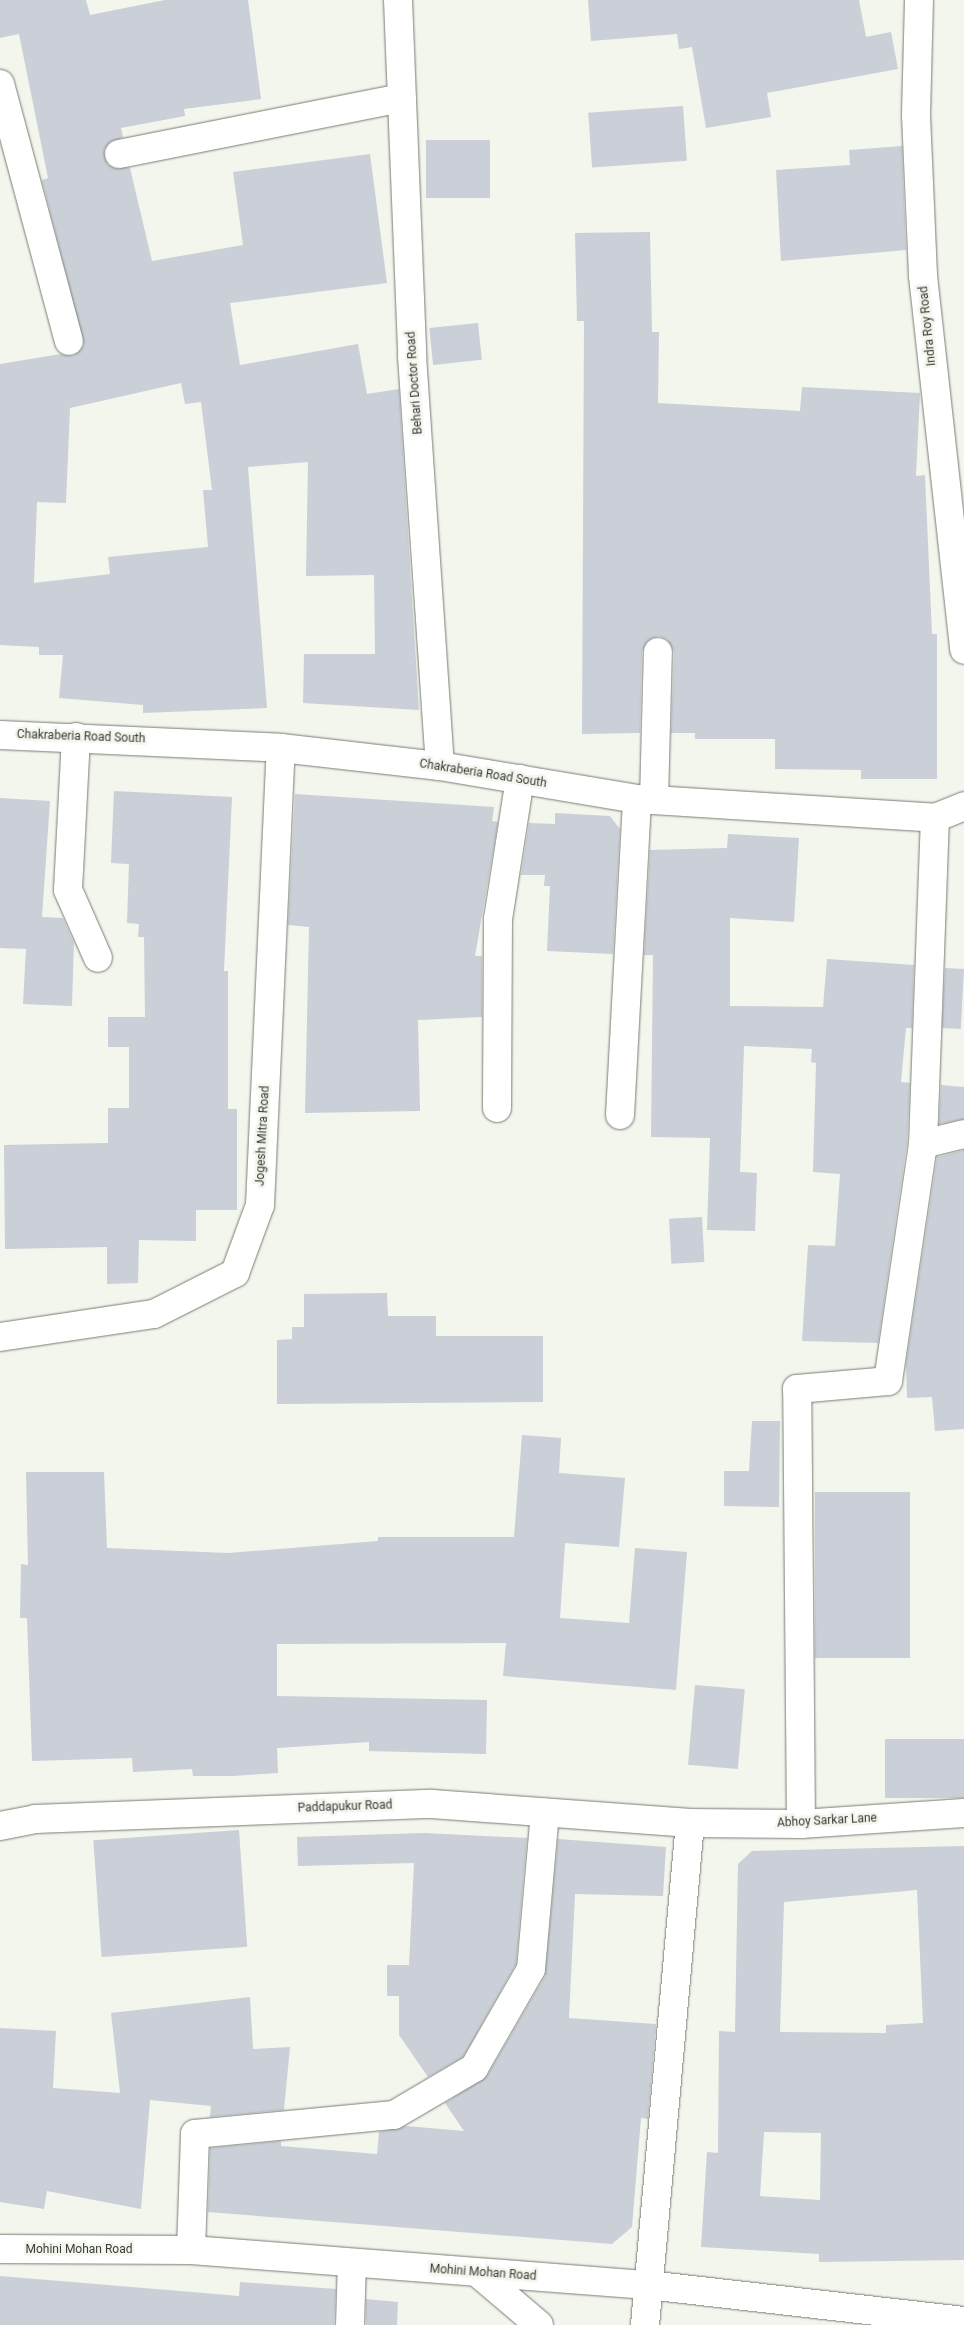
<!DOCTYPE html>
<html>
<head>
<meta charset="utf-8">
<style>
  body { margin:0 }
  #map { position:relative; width:964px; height:2325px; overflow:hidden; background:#f2f6ec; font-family:Roboto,sans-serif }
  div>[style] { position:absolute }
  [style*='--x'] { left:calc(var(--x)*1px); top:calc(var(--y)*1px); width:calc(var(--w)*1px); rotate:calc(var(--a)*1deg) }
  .building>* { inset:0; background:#cacfd8; transform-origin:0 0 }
  .roads { filter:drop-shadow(0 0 1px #787c73) drop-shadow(0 0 1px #787c73) }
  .minor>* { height:28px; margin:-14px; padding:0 14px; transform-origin:14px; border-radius:14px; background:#fff }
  span { translate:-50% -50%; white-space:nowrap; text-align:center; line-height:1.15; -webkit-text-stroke:5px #f2f6ec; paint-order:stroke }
  .street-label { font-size:12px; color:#3a3b38 }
</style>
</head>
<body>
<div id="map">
  <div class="building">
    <i style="clip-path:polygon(evenodd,0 0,86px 0,90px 15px,165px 0,248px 0,261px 99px,184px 109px,185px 116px,121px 128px,123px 137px,104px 149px,108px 165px,130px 168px,152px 261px,243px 245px,233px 172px,370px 154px,387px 283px,230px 303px,240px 365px,358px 344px,367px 394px,399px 389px,419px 710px,303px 703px,304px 654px,375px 654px,374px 575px,306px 576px,308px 462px,248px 467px,267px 708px,143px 713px,143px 705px,59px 698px,63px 655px,39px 655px,39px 647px,0 645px,0 364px,61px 354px,73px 356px,84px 345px,42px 180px,48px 178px,19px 34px,0 38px,0 0,181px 383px,185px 404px,201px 402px,212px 490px,203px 490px,208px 547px,108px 557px,110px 574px,34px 583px,37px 502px,66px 503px,70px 408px,181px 383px)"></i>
    <i style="clip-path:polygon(588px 0,859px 0,866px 37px,891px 32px,898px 69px,767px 93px,771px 117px,706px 128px,692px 47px,679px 49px,677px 34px,591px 41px)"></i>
    <i style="left:683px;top:106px;width:55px;height:95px;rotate:86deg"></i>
    <i style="left:426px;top:140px;width:64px;height:58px"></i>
    <i style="clip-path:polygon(902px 146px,906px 250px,781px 261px,776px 170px,850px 165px,849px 150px)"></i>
    <i style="clip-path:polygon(650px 232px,652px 332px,659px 332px,658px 403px,800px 411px,802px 387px,920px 393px,916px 476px,925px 475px,932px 634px,937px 634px,937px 779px,861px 779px,861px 770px,775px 769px,775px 739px,695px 739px,695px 733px,671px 733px,674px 652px,667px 639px,659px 636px,650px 639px,642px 651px,640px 733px,582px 734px,584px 321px,577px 321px,575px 233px)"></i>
    <i style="left:478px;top:323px;width:37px;height:49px;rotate:84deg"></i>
    <i style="clip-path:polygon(114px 791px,232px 797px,224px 971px,228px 971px,228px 1109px,237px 1109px,237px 1210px,196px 1210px,196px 1241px,139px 1240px,138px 1283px,107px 1284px,107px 1247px,5px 1249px,4px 1145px,108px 1143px,108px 1108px,129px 1108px,129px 1047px,108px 1047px,108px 1017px,145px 1017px,144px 937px,138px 937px,139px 924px,127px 923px,129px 864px,111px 863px)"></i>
    <i style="clip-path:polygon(295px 794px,494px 807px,492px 821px,498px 822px,475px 956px,482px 956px,482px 1017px,418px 1020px,420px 1111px,305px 1113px,309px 927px,288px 925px)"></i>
    <i style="clip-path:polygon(0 798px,50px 801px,42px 917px,63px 918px,74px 943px,72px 1006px,23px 1004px,26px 949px,0 948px)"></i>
    <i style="clip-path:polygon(555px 813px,610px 816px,620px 829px,613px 954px,547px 951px,550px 886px,544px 886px,545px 875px,521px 875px,529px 823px,555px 824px)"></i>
    <i style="clip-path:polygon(728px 834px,799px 838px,794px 922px,730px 918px,730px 1006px,823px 1007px,827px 959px,914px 965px,912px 1028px,906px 1028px,901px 1082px,910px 1083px,907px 1143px,878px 1343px,802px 1341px,808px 1245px,835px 1246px,840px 1174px,813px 1172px,816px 1063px,811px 1062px,812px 1049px,744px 1046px,740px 1172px,757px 1173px,755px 1231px,707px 1230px,710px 1138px,651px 1137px,653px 955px,644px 955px,650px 850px,727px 848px)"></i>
    <i style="left:945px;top:968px;width:19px;height:60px;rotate:3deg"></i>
    <i style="clip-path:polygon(941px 1085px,964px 1087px,964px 1119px,939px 1124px)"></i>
    <i style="clip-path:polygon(964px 1150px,964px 1429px,935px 1431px,932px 1397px,907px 1398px,906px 1364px,937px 1157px)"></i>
    <i style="left:702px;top:1217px;width:45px;height:33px;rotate:87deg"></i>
    <i style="clip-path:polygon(387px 1293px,388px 1316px,436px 1316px,436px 1336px,543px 1336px,543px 1402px,277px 1404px,277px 1340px,292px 1339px,292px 1327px,304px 1327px,304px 1294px)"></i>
    <i style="clip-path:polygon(752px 1421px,780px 1421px,779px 1507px,724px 1506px,724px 1471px,749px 1471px)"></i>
    <i style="clip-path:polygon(522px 1435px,561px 1438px,559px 1473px,625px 1478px,619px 1547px,565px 1543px,560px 1618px,629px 1623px,635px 1548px,687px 1552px,676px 1690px,503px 1676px,506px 1643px,277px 1644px,277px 1696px,487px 1700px,486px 1754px,369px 1751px,369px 1742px,277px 1748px,278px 1773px,232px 1776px,193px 1776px,192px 1769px,133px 1772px,132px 1758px,32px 1761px,27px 1618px,20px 1618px,21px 1564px,28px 1565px,26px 1472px,104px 1472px,107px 1548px,228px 1553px,378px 1541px,378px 1537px,514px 1537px)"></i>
    <i style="left:910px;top:1492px;width:166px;height:95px;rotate:90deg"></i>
    <i style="left:695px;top:1685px;width:50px;height:80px;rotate:5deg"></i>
    <i style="left:964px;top:1739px;width:59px;height:79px;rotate:90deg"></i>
    <i style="left:239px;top:1830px;width:117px;height:146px;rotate:86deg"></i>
    <i style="clip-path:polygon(424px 1833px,527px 1838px,516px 1964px,463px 2057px,428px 2077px,399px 2035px,399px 1996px,387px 1996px,387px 1965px,409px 1965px,414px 1863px,298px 1866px,297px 1837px)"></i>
    <i style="clip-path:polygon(558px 1839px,666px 1847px,663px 1896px,575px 1894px,569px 2018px,656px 2024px,648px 2119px,641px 2118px,632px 2227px,612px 2244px,208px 2212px,210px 2148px,281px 2141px,281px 2146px,377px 2154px,379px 2132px,406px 2126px,464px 2131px,445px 2103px,487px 2076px,545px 1976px)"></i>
    <i style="clip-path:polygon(evenodd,964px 1846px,964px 2260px,819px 2262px,819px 2254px,701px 2247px,707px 2152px,718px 2153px,719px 2031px,735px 2032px,738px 1864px,752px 1851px,964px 1846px,917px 1890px,923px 2023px,886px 2025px,886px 2033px,780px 2032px,784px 1902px,917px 1890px,964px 1846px,764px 2132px,821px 2133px,820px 2200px,760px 2196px,764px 2132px)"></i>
    <i style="clip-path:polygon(250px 1997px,253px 2049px,290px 2047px,284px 2110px,210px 2117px,211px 2106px,150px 2100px,141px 2209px,47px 2191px,44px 2209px,0 2202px,0 2028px,56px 2031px,53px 2088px,120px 2093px,111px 2013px)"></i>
    <i style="clip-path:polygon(0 2276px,239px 2296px,240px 2282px,336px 2289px,334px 2325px,0 2325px)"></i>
    <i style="clip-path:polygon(366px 2299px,398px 2302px,397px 2325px,366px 2325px)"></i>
  </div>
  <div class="roads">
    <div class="minor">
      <i style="--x:398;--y:0;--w:356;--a:87.7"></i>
      <i style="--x:412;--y:356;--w:411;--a:86.1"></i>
      <i style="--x:919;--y:0;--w:115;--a:91.5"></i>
      <i style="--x:916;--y:115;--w:161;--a:87.5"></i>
      <i style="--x:923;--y:276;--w:376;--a:83.7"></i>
      <i style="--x:0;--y:84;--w:266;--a:75"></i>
      <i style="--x:119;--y:154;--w:288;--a:-11.2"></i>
      <i style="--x:0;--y:735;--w:281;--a:2.6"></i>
      <i style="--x:281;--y:748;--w:160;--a:6.5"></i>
      <i style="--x:440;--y:766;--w:200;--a:9.5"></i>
      <i style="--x:637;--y:799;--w:299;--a:3.6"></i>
      <i style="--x:935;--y:818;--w:31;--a:-22"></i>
      <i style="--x:76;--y:737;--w:153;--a:93"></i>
      <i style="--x:68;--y:890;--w:74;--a:66.2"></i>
      <i style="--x:654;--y:800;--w:148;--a:-88.5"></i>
      <i style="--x:497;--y:1108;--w:189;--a:-89.7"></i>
      <i style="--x:498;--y:919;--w:142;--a:-81.1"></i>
      <i style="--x:620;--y:1115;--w:316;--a:-86.9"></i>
      <i style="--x:923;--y:1144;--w:42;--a:-13.7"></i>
      <i style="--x:0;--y:1337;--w:156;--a:-8.5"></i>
      <i style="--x:154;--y:1314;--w:91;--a:-26.8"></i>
      <i style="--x:235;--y:1273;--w:72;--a:-69.8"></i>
      <i style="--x:260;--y:1205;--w:457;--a:-87.4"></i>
      <i style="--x:801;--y:1824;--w:435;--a:-90.5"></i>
      <i style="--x:797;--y:1389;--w:91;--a:-5"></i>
      <i style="--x:888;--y:1381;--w:240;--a:-81.6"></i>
      <i style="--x:923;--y:1144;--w:326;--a:-87.9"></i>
      <i style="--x:0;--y:1826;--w:36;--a:-11"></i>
      <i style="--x:35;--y:1819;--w:397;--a:-2.2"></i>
      <i style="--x:432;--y:1804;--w:259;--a:4.2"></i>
      <i style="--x:690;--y:1823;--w:111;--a:0.5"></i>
      <i style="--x:801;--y:1824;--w:163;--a:-3.9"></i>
      <i style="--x:0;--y:2249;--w:191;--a:0.3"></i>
      <i style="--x:191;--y:2250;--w:458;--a:4.4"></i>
      <i style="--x:648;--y:2285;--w:318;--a:6.5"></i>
      <i style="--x:191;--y:2250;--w:116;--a:-88"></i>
      <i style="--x:195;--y:2134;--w:200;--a:-5.5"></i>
      <i style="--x:394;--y:2115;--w:93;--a:-30.4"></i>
      <i style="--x:474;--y:2068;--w:114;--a:-60.1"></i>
      <i style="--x:531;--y:1969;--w:157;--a:-84.9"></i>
      <i style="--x:478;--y:2273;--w:80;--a:40.4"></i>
      <i style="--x:350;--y:2325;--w:62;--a:-88.2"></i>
      <i style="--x:645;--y:2325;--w:504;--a:-84.88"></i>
    </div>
  </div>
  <div class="street-label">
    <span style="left:928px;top:326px;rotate:-96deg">Indra Roy Road</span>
    <span style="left:415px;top:383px;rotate:-94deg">Behari Doctor Road</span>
    <span style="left:81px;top:737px;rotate:2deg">Chakraberia Road South</span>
    <span style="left:483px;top:774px;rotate:9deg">Chakraberia Road South</span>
    <span style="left:263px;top:1136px;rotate:-87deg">Jogesh Mitra Road</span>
    <span style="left:345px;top:1807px;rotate:-2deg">Paddapukur Road</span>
    <span style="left:827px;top:1821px;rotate:-3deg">Abhoy Sarkar Lane</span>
    <span style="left:79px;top:2250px">Mohini Mohan Road</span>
    <span style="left:483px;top:2273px;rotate:4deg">Mohini Mohan Road</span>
  </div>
</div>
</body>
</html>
